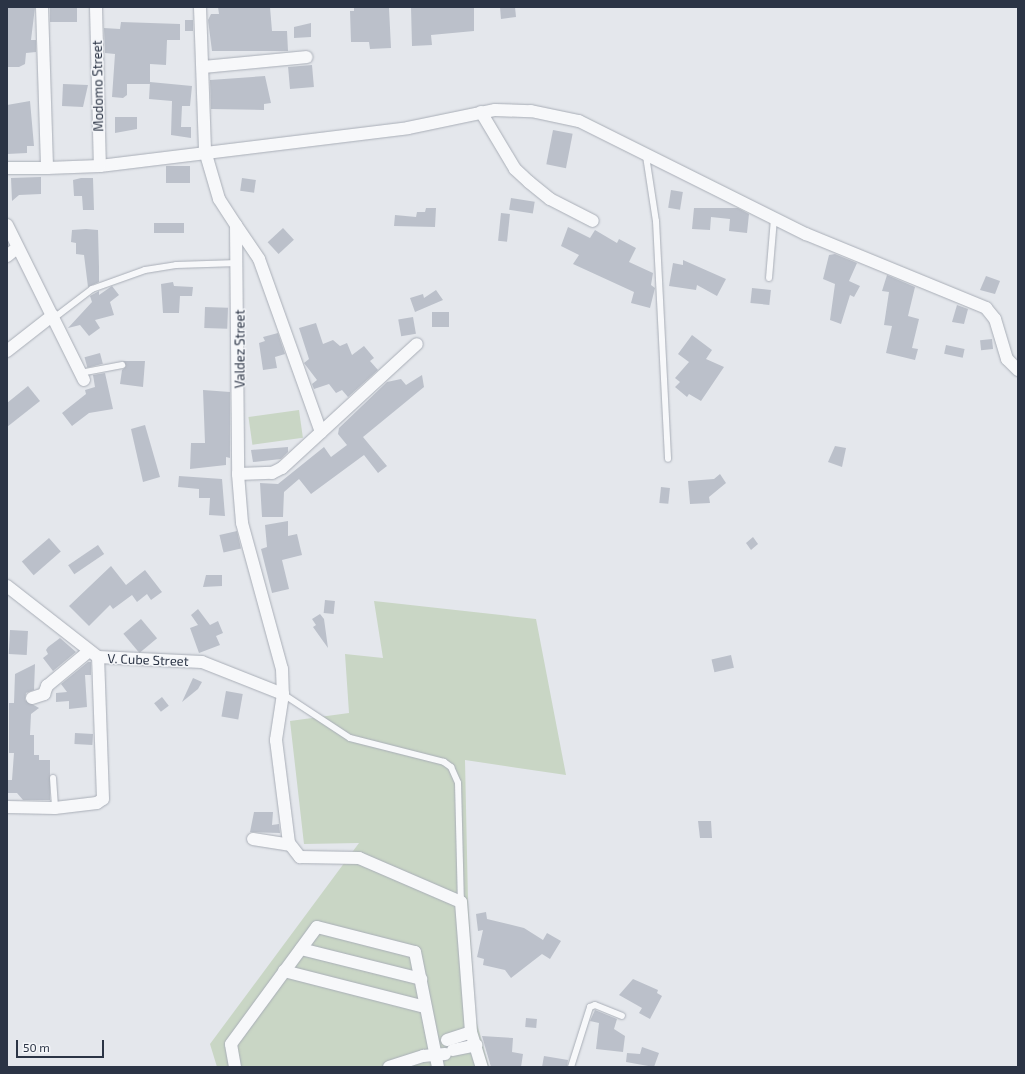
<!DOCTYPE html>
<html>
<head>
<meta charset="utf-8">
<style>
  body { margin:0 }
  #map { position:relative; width:1025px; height:1074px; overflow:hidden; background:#e4e7ec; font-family:"Exo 2",sans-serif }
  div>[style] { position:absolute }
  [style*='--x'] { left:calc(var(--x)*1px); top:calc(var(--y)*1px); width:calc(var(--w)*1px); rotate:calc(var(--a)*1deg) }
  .green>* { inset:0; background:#c9d6c5; transform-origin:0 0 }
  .building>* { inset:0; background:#bbc0ca; transform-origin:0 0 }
  .roads { filter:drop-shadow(0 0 1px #a9aeb7) drop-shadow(0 0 1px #a9aeb7) }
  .service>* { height:6px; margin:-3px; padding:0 3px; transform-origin:3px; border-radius:3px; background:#f7f8fa }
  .minor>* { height:12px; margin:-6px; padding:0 6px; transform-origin:6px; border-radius:6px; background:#f7f8fa }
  span { translate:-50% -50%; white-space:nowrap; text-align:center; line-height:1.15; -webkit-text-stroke:3px #f4f6f9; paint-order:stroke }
  .street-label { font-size:13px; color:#2b3445 }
  .frame { position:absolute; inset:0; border:8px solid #2b3445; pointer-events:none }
  .scale { position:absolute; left:16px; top:1040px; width:88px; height:18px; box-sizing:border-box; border:2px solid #2b3445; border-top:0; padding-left:5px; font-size:12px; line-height:14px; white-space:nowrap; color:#2b3445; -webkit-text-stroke:3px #f4f6f9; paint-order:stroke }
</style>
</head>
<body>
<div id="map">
  <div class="green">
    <i style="left:299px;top:410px;width:28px;height:51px;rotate:82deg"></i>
    <i style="clip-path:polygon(374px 601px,536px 619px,566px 775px,465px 760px,468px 900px,476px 1020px,489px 1067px,217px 1067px,210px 1044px,359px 843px,304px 844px,290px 721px,349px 713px,345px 654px,383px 658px)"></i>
  </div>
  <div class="building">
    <i style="clip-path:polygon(7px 7px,35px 7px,31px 40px,36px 40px,36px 52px,26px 53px,25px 64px,19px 67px,7px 67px)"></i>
    <i style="left:50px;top:7px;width:27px;height:15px"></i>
    <i style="clip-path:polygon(218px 7px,270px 7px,272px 31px,287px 31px,288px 51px,212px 51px,208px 20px,211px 14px,219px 14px)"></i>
    <i style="clip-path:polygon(354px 7px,389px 8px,391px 48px,370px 49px,369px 42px,351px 42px,350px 11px,354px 11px)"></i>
    <i style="clip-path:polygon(411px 7px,474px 7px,474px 31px,431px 35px,432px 45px,412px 46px)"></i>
    <i style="clip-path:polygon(500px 7px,515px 7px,516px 17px,501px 19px)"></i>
    <i style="left:185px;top:20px;width:8px;height:11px"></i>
    <i style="clip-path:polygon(121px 22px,180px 24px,180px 40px,167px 40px,166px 65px,150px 64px,150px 84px,127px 84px,127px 95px,123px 98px,112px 97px,115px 54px,105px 53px,104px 28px,120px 29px)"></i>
    <i style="clip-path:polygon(311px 23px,311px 37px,294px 38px,294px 27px)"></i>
    <i style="left:312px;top:65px;width:22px;height:24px;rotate:85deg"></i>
    <i style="clip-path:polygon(265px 76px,271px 103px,264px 104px,264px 110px,211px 109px,210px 80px)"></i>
    <i style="clip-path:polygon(150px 82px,192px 86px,190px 106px,182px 106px,181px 127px,191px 127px,191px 138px,171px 135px,172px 101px,149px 99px)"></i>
    <i style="clip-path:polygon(63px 84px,88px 85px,83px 107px,62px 106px)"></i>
    <i style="clip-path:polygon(30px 101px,34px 146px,27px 146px,27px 153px,7px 154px,7px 105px)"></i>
    <i style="clip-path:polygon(115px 117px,137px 117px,137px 129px,115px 133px)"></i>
    <i style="left:553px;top:130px;width:20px;height:35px;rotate:11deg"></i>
    <i style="left:190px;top:166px;width:17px;height:24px;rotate:90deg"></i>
    <i style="clip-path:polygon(41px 177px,41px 194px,19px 195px,12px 201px,11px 178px)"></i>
    <i style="clip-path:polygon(81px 178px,93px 178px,94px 210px,83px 210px,82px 196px,74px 196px,73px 180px)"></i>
    <i style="left:242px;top:178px;width:14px;height:13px;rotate:8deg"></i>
    <i style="left:671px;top:190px;width:12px;height:18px;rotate:9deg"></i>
    <i style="left:511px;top:198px;width:24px;height:12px;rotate:9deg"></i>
    <i style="clip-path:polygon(426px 208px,436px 208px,435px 227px,394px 226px,395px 215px,416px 217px,417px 212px,425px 212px)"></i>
    <i style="clip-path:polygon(694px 208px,738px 208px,749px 214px,747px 233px,729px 231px,730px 219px,711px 217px,710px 230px,692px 229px)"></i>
    <i style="left:501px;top:213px;width:9px;height:28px;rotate:6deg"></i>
    <i style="left:184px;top:223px;width:10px;height:30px;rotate:90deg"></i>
    <i style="clip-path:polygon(568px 227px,590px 238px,595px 230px,617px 243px,619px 239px,636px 248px,629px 262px,653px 273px,651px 285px,655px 288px,650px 308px,631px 303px,634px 292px,573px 264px,579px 255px,561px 246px)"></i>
    <i style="left:283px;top:228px;width:16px;height:21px;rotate:47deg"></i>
    <i style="clip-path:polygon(86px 229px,98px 230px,99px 267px,99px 282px,88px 287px,84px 255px,76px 254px,76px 243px,71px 242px,72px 230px)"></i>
    <i style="clip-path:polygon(835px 254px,857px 263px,849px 281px,860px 286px,854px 297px,850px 295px,841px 324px,830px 320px,835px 284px,823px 279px,829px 255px)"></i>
    <i style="clip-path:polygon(683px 260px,726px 279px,717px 296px,697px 285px,696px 290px,669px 286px,673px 263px,683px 265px)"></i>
    <i style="clip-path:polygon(887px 275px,915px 287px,908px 316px,919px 319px,912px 348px,918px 349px,915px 360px,886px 353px,892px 326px,884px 325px,889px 292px,882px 291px)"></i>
    <i style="clip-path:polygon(986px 276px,1000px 281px,995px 294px,980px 290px)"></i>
    <i style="clip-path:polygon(173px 282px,174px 286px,193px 287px,192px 296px,180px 296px,179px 313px,163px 313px,161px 284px)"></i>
    <i style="clip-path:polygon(112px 286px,119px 295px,110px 302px,114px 315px,95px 320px,100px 328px,89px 336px,80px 325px,68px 328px,92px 302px,90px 296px,99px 291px,99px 295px)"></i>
    <i style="left:752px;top:288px;width:19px;height:15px;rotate:6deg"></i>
    <i style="clip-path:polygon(436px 290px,443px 300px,415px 312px,410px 298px,423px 294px,424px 298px)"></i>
    <i style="clip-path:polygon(957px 305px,968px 309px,964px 324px,952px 322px)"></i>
    <i style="left:205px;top:307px;width:23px;height:21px;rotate:2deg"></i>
    <i style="left:449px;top:312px;width:15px;height:17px;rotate:90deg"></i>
    <i style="left:413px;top:317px;width:17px;height:15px;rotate:80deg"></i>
    <i style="clip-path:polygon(316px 323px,323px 344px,333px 340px,340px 346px,347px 343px,352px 355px,364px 346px,374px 358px,370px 361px,378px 370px,348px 397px,342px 390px,336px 393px,329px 384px,314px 389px,312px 384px,317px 380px,304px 363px,309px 359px,299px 328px)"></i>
    <i style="clip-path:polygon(278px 333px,285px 354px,275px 357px,277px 368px,263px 370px,259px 343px,265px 341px,263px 337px)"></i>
    <i style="clip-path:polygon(692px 335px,712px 350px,706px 359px,724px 367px,701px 401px,689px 394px,687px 397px,675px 387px,680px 382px,675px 378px,689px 362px,678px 354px)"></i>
    <i style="left:992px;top:339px;width:10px;height:12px;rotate:84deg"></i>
    <i style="left:946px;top:345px;width:19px;height:9px;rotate:12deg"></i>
    <i style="left:100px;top:353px;width:11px;height:16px;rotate:75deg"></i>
    <i style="clip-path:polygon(123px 361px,145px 361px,143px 387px,120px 384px,122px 370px,126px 366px)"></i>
    <i style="clip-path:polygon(105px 373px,113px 409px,89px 413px,72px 426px,62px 413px,86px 394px,85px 390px,95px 387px,93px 375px)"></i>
    <i style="clip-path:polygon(422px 375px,424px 387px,363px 437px,387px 466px,378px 473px,364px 455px,311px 494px,299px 479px,284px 492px,283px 517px,262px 517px,260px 483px,278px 484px,324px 447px,331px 457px,347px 445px,338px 434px,339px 428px,387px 382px,401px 379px,406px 385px)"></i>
    <i style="clip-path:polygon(28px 386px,40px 401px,7px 427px,7px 403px)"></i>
    <i style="clip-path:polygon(203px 390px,230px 392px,230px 458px,226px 457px,226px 465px,190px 469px,191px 443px,205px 443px)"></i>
    <i style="clip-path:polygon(145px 425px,160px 477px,143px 482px,131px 429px)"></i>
    <i style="clip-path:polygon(835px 446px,846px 448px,842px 467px,828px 462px)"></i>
    <i style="clip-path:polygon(288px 447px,288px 452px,281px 459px,253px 462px,251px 450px)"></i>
    <i style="clip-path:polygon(720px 474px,726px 483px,709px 497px,710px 503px,690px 504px,688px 481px,714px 479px)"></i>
    <i style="clip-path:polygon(179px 476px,222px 479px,225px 516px,209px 515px,210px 498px,199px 498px,199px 489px,178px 487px)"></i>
    <i style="left:661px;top:487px;width:9px;height:16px;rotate:6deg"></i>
    <i style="clip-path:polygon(288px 521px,288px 536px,297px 534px,302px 555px,282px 560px,289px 589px,272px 593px,261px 549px,267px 547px,265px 525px)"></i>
    <i style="left:237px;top:531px;width:18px;height:18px;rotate:77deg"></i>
    <i style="clip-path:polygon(753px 537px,758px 544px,751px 550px,746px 543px)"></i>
    <i style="left:49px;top:538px;width:18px;height:36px;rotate:49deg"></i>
    <i style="left:98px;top:545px;width:11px;height:36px;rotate:56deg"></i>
    <i style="clip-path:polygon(111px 566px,126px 585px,145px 570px,162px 592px,151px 600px,147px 594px,137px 602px,132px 595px,113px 609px,110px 605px,89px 626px,69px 606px)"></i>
    <i style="clip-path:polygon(206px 575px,222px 575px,222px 586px,203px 587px)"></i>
    <i style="left:325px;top:600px;width:10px;height:13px;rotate:6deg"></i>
    <i style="clip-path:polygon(198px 609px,210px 625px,218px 621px,223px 633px,216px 636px,220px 645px,199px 653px,190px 628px,198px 625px,191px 615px)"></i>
    <i style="clip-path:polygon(320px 614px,324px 619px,328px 648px,313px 627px,316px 625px,312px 619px)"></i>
    <i style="left:141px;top:619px;width:25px;height:23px;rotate:50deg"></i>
    <i style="left:10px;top:630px;width:18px;height:24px;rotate:3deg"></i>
    <i style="clip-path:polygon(60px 638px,76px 652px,53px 671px,43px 658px,48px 654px,46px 650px,48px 647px)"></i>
    <i style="left:731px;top:655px;width:13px;height:20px;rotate:77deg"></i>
    <i style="clip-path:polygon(88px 662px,91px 662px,91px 675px,85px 675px,87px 707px,69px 709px,69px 701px,56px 702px,56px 693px,67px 692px,61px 684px)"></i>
    <i style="clip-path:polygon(35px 664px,34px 690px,26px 693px,25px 700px,39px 708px,31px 714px,30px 735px,34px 735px,34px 755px,39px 755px,39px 760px,50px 760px,50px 800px,23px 800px,17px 793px,7px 793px,7px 780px,12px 780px,14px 753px,9px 753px,9px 703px,14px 703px,15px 674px)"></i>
    <i style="clip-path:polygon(193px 678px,202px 682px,198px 689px,182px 702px)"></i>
    <i style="left:226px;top:691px;width:17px;height:26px;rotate:10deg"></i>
    <i style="left:162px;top:697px;width:11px;height:10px;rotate:52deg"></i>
    <i style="left:75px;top:733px;width:18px;height:11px;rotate:3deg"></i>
    <i style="clip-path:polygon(254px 812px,273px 812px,272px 825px,279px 824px,280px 833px,250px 832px)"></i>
    <i style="clip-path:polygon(698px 821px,711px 821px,712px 838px,700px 838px)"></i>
    <i style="clip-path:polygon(486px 912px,487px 919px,524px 928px,543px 940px,547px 933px,561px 941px,550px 959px,542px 954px,511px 978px,505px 970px,483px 965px,484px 959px,477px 957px,483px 930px,478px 931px,476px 914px)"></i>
    <i style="clip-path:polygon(633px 979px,658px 990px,657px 993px,662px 996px,650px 1019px,639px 1013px,642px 1008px,619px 995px)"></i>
    <i style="clip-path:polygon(595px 1010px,617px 1019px,614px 1029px,625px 1036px,623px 1052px,596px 1049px,599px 1023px,590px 1021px)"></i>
    <i style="left:526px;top:1018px;width:11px;height:9px;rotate:5deg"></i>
    <i style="clip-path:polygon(482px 1036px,513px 1038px,512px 1052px,523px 1054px,521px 1067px,491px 1067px)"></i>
    <i style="clip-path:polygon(642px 1047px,659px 1053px,654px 1067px,626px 1062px,627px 1053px,640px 1054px)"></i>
    <i style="clip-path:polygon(544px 1056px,568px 1060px,567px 1067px,542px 1067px)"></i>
  </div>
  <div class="roads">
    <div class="service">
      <i style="--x:646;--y:156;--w:66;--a:81.3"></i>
      <i style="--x:656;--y:221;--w:238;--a:87.1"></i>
      <i style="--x:769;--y:278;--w:59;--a:-85.2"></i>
      <i style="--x:54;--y:318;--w:48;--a:-37.3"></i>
      <i style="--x:92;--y:289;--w:56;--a:-19.7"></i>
      <i style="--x:145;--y:270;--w:31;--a:-9"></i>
      <i style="--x:176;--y:265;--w:62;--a:-1.8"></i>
      <i style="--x:80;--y:373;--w:43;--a:-10.8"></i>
      <i style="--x:283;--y:694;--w:80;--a:33.3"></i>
      <i style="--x:350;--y:738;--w:97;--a:14.3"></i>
      <i style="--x:444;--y:762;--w:9;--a:36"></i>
      <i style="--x:451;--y:767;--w:17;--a:66"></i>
      <i style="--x:458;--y:783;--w:119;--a:88.6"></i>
      <i style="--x:53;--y:778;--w:30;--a:86"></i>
      <i style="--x:571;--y:1067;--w:63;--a:-72.4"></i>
      <i style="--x:590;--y:1007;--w:5;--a:-22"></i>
      <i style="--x:595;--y:1005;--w:29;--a:22"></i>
    </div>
    <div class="minor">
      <i style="--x:42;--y:7;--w:161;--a:88.2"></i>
      <i style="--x:47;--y:168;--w:53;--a:-2.2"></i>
      <i style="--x:100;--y:166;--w:310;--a:-7"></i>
      <i style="--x:408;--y:128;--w:89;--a:-11.7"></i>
      <i style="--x:495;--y:110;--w:36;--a:2"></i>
      <i style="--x:531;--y:111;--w:49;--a:11.8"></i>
      <i style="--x:579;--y:121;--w:254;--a:26.5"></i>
      <i style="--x:806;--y:234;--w:195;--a:22.3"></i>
      <i style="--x:986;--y:308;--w:14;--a:51"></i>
      <i style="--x:995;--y:319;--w:42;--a:73.3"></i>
      <i style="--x:1007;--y:359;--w:16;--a:45"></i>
      <i style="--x:96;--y:7;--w:159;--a:88.6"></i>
      <i style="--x:200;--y:7;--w:144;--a:88"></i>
      <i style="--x:205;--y:151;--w:50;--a:73.7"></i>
      <i style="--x:219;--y:199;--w:31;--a:57"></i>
      <i style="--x:236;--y:225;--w:249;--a:89.5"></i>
      <i style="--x:238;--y:474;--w:49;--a:85.3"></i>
      <i style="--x:242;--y:523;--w:151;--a:74.7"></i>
      <i style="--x:282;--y:669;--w:25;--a:88"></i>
      <i style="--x:283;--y:694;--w:47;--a:98.7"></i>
      <i style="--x:276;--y:740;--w:104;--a:82.8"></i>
      <i style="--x:289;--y:843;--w:18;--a:52"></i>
      <i style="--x:300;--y:857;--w:59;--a:1"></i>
      <i style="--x:359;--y:858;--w:111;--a:23.3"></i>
      <i style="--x:461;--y:902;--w:130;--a:85.6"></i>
      <i style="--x:471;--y:1032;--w:37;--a:73"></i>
      <i style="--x:204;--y:67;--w:103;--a:-5.5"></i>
      <i style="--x:481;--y:112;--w:66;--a:59.2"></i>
      <i style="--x:515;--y:169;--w:19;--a:43"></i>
      <i style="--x:529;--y:182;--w:27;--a:39"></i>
      <i style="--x:550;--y:199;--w:48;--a:27.1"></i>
      <i style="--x:7;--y:168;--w:40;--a:0"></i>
      <i style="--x:7;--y:225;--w:173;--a:63.6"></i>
      <i style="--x:236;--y:225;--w:41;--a:55.9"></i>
      <i style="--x:259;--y:259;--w:184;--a:70.3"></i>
      <i style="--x:7;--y:256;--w:13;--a:-39"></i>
      <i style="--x:7;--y:351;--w:58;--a:-38"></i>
      <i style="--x:238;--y:474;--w:34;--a:-2"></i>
      <i style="--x:272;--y:473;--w:11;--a:-27"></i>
      <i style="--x:282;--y:468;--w:183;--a:-42.6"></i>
      <i style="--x:7;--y:586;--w:115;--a:38"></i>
      <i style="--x:98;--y:657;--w:104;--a:2.8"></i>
      <i style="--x:202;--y:662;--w:87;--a:21.6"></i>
      <i style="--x:32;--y:698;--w:13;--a:-18"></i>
      <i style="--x:44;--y:694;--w:9;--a:-69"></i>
      <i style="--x:47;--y:686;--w:53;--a:-39.7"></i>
      <i style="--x:7;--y:807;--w:48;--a:1.2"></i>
      <i style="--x:55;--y:808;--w:42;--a:-6.8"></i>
      <i style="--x:97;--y:803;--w:7;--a:-34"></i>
      <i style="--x:103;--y:799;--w:142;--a:-92"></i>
      <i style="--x:253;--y:839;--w:37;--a:9"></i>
      <i style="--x:301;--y:949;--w:124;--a:14"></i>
      <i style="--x:284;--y:971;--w:146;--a:14.3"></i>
      <i style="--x:447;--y:1040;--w:25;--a:-18"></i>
      <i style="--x:453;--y:1050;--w:24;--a:-12"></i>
      <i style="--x:235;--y:1067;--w:23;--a:-100"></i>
      <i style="--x:231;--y:1044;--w:145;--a:-53.7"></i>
      <i style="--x:317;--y:927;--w:101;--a:14.3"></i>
      <i style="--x:415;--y:952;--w:117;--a:78.7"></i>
      <i style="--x:389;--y:1067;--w:36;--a:-18"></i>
      <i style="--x:423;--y:1056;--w:22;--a:-5"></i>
    </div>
  </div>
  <div class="street-label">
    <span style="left:98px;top:86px;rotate:-91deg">Modomo Street</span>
    <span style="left:240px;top:349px;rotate:-90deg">Valdez Street</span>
    <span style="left:148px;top:660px;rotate:2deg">V. Cube Street</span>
  </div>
  <div class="frame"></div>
  <div class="scale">50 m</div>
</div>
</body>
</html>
